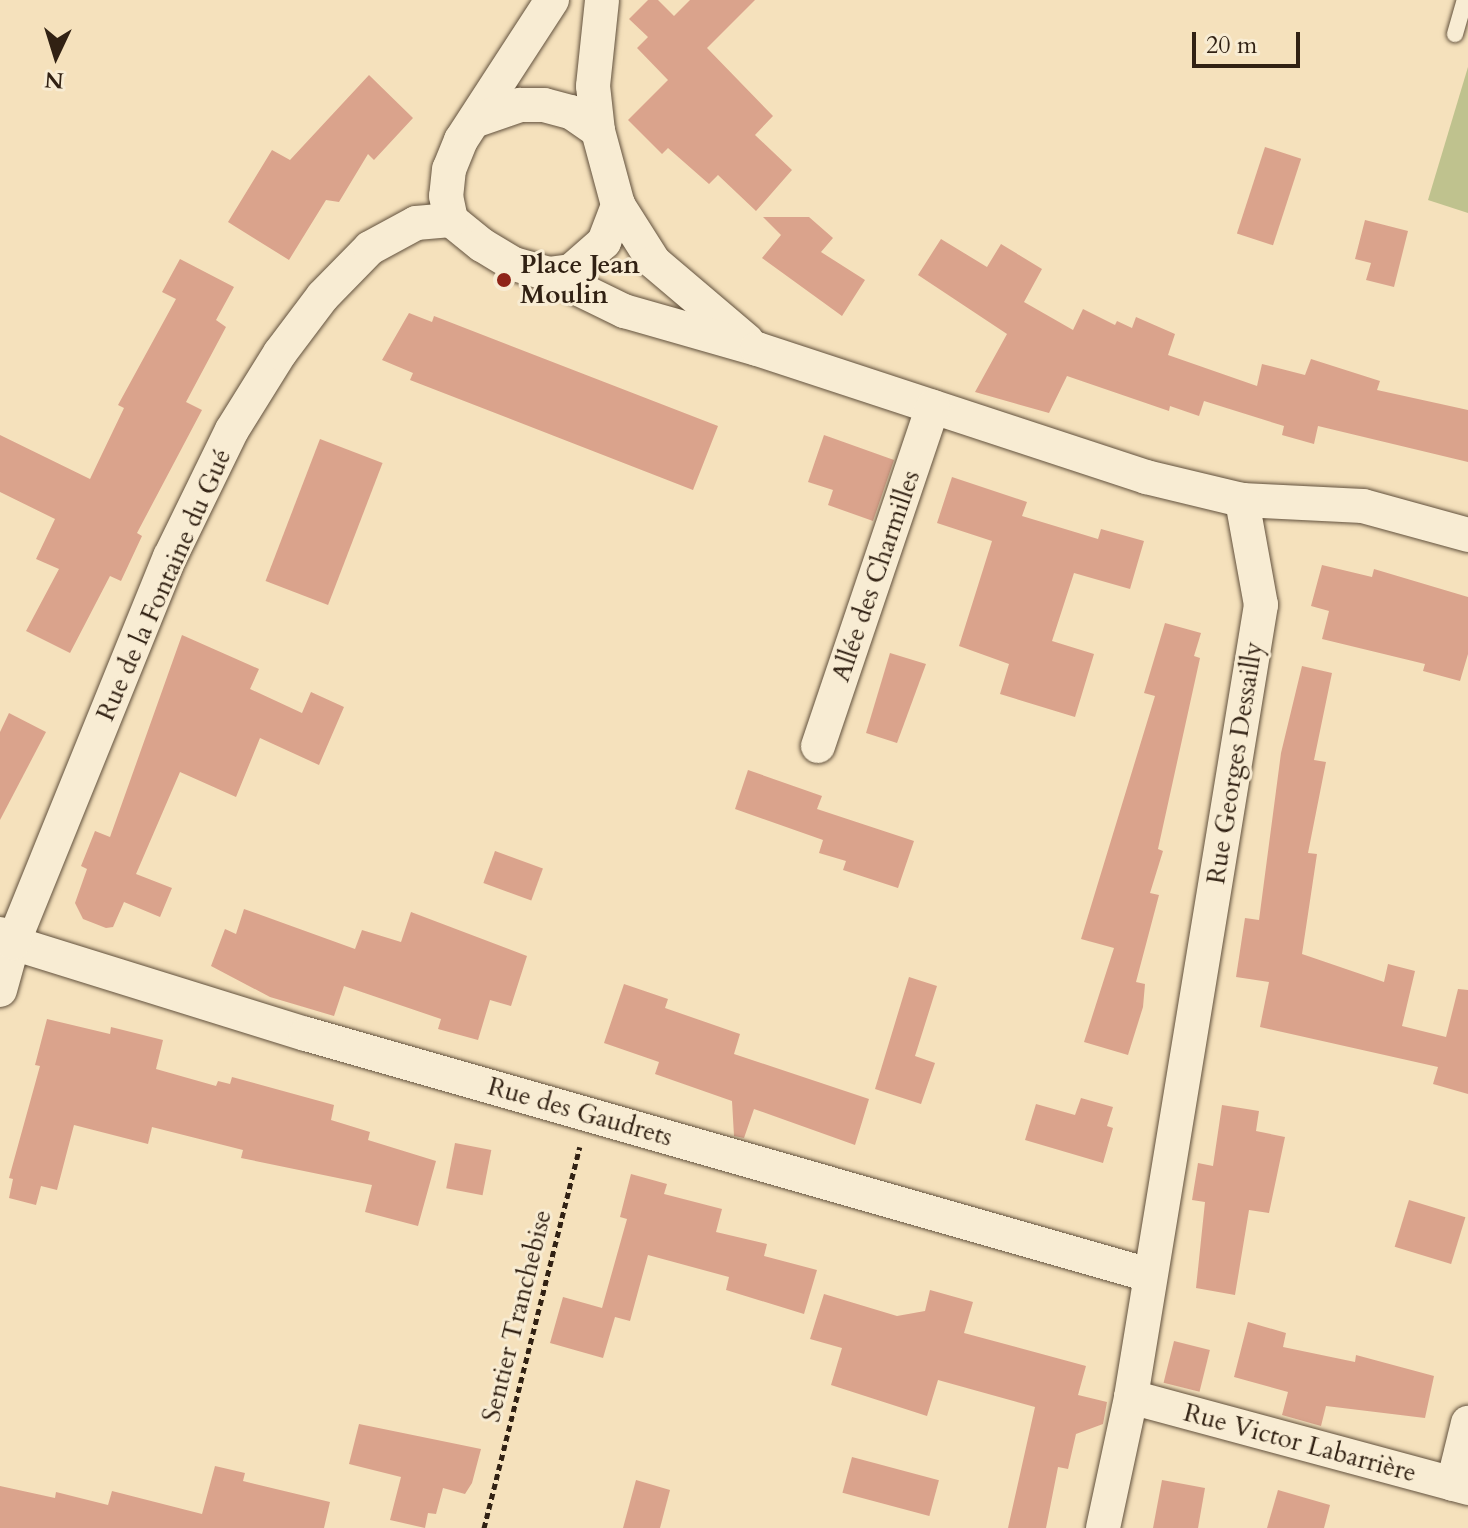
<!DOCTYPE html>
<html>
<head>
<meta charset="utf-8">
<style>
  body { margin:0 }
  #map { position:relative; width:1468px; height:1528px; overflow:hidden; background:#f5e1bc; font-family:Cardo,serif }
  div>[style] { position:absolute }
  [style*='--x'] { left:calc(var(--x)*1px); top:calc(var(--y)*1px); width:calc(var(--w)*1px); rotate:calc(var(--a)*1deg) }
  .green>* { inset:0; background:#bfc28e }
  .building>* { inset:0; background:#daa38c; transform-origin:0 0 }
  .path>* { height:5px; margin-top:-2.5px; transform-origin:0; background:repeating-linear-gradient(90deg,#312113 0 6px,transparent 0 10px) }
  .roads { filter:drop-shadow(0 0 2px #62513d) drop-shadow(0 0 2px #62513d) }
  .service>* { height:16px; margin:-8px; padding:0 8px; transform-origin:8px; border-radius:8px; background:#f8ecd3 }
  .minor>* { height:34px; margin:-17px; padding:0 17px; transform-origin:17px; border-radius:17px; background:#f8ecd3 }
  .dots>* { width:22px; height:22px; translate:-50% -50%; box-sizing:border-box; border:4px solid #f8ecd3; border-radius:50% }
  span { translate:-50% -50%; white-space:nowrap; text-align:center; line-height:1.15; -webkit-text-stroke:6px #f8ecd3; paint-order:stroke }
  .poi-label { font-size:26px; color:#312113; font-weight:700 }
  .left { translate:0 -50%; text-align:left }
  .street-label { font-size:26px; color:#312113 }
  .north { position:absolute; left:16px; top:16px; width:80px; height:80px; -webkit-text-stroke:6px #f8ecd3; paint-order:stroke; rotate:184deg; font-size:22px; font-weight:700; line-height:32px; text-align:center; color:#312113 }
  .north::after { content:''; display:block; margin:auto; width:28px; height:36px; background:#312113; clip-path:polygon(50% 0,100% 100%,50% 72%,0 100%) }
  .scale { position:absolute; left:1192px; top:32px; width:108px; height:36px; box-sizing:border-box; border:4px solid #312113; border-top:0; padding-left:10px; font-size:24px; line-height:28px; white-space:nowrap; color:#312113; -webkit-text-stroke:6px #f8ecd3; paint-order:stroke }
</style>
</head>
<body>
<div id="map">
  <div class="green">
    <i style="clip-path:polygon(1468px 67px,1468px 213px,1428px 200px)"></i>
  </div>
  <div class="building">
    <i style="clip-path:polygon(648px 0,658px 0,674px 16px,690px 0,755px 0,707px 48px,773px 116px,755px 135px,792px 170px,756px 211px,718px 175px,709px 184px,668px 148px,662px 154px,628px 120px,668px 80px,637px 48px,648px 37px,629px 19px)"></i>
    <i style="clip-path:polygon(369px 75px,413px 118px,374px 160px,368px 154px,339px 202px,326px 200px,289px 260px,228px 222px,272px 150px,290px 160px)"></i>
    <i style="left:1265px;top:147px;width:38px;height:91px;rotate:18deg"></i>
    <i style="clip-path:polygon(763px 217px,809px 217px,833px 238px,821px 252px,865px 280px,842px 316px,762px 258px,781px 235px)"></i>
    <i style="clip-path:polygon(1365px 220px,1408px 231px,1394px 287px,1366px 280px,1371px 263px,1355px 259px)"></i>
    <i style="clip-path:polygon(941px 239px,987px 267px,1001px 244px,1042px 269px,1024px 302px,1073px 330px,1083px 309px,1115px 325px,1117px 321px,1132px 328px,1136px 317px,1175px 334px,1168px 355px,1257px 386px,1262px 364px,1305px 375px,1311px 359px,1380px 381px,1377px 390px,1468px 410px,1468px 462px,1318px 426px,1314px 444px,1282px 435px,1284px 426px,1204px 401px,1199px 416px,1170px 406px,1169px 411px,1067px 376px,1049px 413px,975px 392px,1007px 334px,918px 275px)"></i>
    <i style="clip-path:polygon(180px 259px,234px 287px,216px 320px,226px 327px,186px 402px,202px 410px,137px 533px,142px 536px,121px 581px,110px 576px,70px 653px,26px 631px,59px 569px,36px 559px,55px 519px,0 492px,0 435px,90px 479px,124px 408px,118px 405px,176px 299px,162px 292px)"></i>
    <i style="clip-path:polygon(409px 313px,432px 322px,434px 316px,718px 426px,693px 490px,410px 380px,413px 373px,382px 360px)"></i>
    <i style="clip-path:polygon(824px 435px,894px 460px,873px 521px,828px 505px,833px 490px,808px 482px)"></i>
    <i style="left:320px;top:439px;width:67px;height:152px;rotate:21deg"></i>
    <i style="clip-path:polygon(952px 477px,1027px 502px,1022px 516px,1098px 539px,1101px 529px,1144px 541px,1130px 589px,1074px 573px,1052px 641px,1094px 654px,1075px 717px,1000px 694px,1009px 664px,959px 646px,992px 541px,937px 523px)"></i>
    <i style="clip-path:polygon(1322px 565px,1372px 577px,1374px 569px,1468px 597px,1468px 654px,1460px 681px,1423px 671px,1425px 664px,1322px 639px,1329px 611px,1311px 606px)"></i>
    <i style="clip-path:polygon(1165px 623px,1201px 633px,1194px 656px,1200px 658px,1158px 849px,1163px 851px,1150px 893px,1159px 895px,1136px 982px,1145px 984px,1143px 1007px,1128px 1055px,1084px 1042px,1114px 948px,1081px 939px,1155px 696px,1144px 693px)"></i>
    <i style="clip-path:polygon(182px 635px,259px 669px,250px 689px,302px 713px,311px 692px,344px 707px,319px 765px,260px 738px,236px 797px,180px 772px,136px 874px,172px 888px,160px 917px,124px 902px,113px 927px,106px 928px,83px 919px,75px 903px,87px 869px,81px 866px,95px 831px,110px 837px)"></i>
    <i style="clip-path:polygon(890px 653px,926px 664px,897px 743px,866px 733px)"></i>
    <i style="clip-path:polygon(1302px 666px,1332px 673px,1314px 760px,1326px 762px,1308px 853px,1317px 854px,1302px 954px,1384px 982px,1388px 964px,1415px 971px,1402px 1026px,1446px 1037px,1458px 989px,1468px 990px,1468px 1094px,1433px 1084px,1438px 1067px,1260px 1027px,1269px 982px,1236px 977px,1245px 918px,1259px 920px,1281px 753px)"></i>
    <i style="clip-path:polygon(9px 713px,46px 732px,0 820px,0 732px)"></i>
    <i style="clip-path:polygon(748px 770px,822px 796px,817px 809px,914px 841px,898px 888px,843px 870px,846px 861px,819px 853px,823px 840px,735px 809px)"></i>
    <i style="left:495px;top:851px;width:51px;height:34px;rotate:20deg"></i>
    <i style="clip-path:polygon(244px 909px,355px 949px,362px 930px,401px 942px,411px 912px,527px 956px,511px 1006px,490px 1000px,478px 1040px,438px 1029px,441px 1019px,344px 986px,334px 1016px,270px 997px,211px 966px,225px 929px,236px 934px)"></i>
    <i style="clip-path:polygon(909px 977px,937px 986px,915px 1056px,935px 1063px,921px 1104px,875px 1089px)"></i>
    <i style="clip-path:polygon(624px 984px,668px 999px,665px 1008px,740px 1034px,734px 1054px,869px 1099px,855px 1145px,754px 1109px,744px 1138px,734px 1136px,732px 1101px,655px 1074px,659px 1062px,604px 1043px)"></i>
    <i style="clip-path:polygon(47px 1019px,110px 1034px,111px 1027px,163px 1040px,156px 1069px,216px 1086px,218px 1081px,230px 1084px,232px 1077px,334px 1105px,331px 1120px,370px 1132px,368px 1140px,436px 1161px,418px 1226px,365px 1212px,372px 1185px,241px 1158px,243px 1150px,152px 1127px,148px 1144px,74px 1125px,57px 1190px,41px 1186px,36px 1205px,9px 1198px,13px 1179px,9px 1178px,40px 1066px,35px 1065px)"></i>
    <i style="clip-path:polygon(1081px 1098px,1113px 1107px,1107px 1126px,1113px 1128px,1103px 1163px,1025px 1140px,1036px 1104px,1075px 1115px)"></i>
    <i style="clip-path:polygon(1222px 1105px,1259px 1111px,1256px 1131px,1285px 1137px,1269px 1213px,1249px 1210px,1235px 1295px,1196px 1288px,1205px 1202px,1192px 1200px,1198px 1163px,1213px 1166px)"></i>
    <i style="left:455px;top:1143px;width:37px;height:46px;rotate:11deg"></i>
    <i style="clip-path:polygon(631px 1174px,667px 1184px,664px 1194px,722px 1209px,716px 1232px,767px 1244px,764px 1256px,817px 1270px,804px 1314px,726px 1290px,729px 1277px,648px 1255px,630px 1321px,615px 1317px,603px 1358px,550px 1343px,563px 1297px,602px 1308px,627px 1219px,620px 1217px)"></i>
    <i style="left:1409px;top:1200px;width:59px;height:49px;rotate:17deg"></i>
    <i style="clip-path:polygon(930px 1290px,973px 1302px,964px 1333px,1086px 1366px,1078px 1395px,1107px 1402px,1103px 1424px,1076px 1434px,1068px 1469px,1058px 1467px,1046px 1528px,1008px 1528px,1035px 1407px,938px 1380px,927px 1416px,831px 1385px,842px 1348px,810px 1339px,824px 1294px,897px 1316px,925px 1311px)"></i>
    <i style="clip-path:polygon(1248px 1322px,1286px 1333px,1283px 1347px,1355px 1362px,1356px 1355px,1434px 1376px,1425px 1418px,1326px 1406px,1321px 1426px,1282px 1415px,1288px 1392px,1234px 1377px)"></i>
    <i style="left:1174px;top:1341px;width:37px;height:43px;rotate:14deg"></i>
    <i style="clip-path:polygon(359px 1424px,481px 1449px,472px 1483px,465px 1494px,443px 1488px,436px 1514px,428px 1513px,425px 1528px,390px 1520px,401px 1477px,349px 1464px)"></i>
    <i style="left:852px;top:1457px;width:90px;height:37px;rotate:15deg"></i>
    <i style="clip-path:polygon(215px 1466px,245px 1473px,243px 1481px,330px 1502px,324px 1528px,0 1528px,0 1486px,55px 1498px,56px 1492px,108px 1505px,112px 1491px,202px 1514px)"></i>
    <i style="clip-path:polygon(636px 1480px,670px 1490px,660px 1528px,623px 1528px)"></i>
    <i style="clip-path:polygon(1162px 1480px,1205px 1488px,1198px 1528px,1153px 1528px)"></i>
    <i style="clip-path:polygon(1278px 1490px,1330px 1505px,1324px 1528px,1267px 1528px)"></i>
  </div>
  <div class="path">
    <i style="--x:484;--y:1528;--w:393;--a:-75.9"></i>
  </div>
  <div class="roads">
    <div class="service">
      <i style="--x:1455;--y:34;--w:35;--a:-74"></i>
    </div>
    <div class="minor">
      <i style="--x:552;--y:0;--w:167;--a:123"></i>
      <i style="--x:461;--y:140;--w:31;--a:112"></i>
      <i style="--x:449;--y:169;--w:27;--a:96"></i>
      <i style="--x:446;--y:196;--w:25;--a:78"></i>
      <i style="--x:451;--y:220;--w:40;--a:39"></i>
      <i style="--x:482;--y:245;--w:37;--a:31"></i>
      <i style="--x:514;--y:264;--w:35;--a:16"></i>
      <i style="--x:548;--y:274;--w:23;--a:-7"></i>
      <i style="--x:571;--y:271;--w:44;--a:-41.3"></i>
      <i style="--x:604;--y:242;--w:40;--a:-69"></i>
      <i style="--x:618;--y:205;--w:77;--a:-105.1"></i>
      <i style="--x:598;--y:131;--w:45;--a:-96.3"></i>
      <i style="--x:593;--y:86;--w:86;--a:-84"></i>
      <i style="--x:477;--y:120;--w:46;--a:-19.2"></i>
      <i style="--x:520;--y:105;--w:24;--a:0"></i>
      <i style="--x:544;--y:105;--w:28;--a:15"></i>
      <i style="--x:571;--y:112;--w:33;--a:35"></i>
      <i style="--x:618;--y:205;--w:67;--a:57.7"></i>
      <i style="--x:654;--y:262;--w:122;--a:40.3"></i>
      <i style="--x:548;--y:274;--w:85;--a:26"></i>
      <i style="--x:624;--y:311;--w:138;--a:15.9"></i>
      <i style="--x:757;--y:349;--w:410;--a:18.2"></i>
      <i style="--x:1146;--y:477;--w:99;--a:13.5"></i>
      <i style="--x:1242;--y:500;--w:121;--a:2.8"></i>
      <i style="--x:1363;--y:506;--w:109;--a:15.4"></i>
      <i style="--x:818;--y:746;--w:358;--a:-71.3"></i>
      <i style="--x:0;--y:934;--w:16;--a:35"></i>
      <i style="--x:13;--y:943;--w:307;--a:17.3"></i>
      <i style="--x:306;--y:1034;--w:877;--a:15.95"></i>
      <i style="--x:0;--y:990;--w:49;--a:-74.5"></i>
      <i style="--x:13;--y:943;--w:417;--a:-67.9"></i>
      <i style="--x:170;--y:557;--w:141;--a:-64"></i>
      <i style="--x:232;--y:430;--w:91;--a:-58.1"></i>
      <i style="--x:280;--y:353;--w:71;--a:-53"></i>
      <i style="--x:323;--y:296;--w:67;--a:-45.6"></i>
      <i style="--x:370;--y:248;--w:52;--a:-28.5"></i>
      <i style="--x:416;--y:223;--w:35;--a:-5"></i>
      <i style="--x:1131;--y:1397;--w:349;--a:15.1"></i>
      <i style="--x:1453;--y:1484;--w:63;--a:-76.2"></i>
      <i style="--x:1103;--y:1528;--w:134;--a:-77.9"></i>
      <i style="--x:1131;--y:1397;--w:803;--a:-80.68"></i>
      <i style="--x:1261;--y:605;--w:107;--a:-100.3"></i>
    </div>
  </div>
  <div class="dots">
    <i style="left:504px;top:280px;background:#8f2418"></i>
  </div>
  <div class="poi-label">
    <span class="left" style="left:520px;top:280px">Place Jean<br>Moulin</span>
  </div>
  <div class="street-label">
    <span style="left:876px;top:576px;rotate:-71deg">Allée des Charmilles</span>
    <span style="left:164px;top:585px;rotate:-66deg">Rue de la Fontaine du Gué</span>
    <span style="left:1235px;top:763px;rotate:-81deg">Rue Georges Dessailly</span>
    <span style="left:580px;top:1112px;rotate:16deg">Rue des Gaudrets</span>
    <span style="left:517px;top:1316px;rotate:-76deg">Sentier Tranchebise</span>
    <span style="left:1300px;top:1443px;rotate:15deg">Rue Victor Labarrière</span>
  </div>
  <div class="north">N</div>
  <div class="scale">20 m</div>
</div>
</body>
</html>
